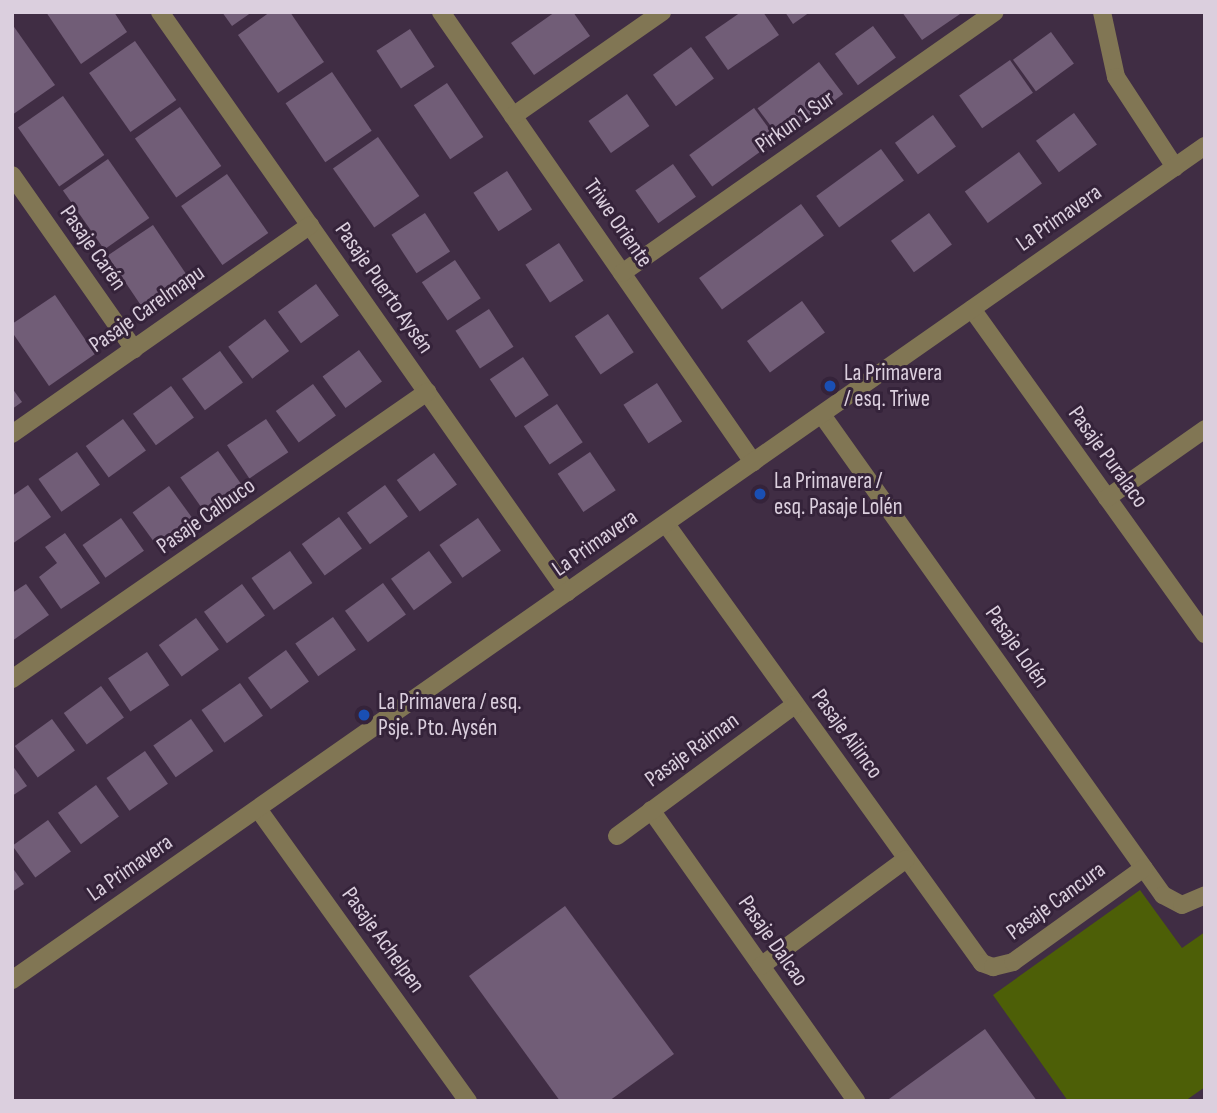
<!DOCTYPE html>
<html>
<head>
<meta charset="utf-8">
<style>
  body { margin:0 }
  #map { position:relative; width:1217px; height:1113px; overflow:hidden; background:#402d44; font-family:"Sofia Sans Condensed",sans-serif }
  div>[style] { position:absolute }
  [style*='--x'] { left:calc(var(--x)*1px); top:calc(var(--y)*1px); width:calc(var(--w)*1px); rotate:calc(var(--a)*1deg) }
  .green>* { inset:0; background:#4d5f07 }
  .building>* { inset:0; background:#715d77; transform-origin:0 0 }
  .minor>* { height:18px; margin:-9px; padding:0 9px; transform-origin:9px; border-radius:9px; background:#817654 }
  .dots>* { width:19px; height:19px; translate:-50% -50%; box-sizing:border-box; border:4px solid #35233a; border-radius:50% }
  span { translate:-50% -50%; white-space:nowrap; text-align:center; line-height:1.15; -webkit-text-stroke:6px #35233a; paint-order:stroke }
  .street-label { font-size:23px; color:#dbcfde }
  .poi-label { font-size:23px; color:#dbcfde }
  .left { translate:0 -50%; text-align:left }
  .frame { position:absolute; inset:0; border:14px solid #dbcfde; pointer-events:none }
</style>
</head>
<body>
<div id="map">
  <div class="green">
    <i style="clip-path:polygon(1140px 890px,1182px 948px,1205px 932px,1205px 1087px,1185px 1101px,1068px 1101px,993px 995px)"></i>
  </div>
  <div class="building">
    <i style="clip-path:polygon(46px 12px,114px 12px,127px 32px,81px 64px)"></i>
    <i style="clip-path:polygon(222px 12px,252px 12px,232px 26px)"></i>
    <i style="clip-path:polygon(270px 12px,290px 12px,324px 62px,278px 93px,238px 35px)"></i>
    <i style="clip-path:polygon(555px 12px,573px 12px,590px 36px,534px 75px,511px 43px)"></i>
    <i style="clip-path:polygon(741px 12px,763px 12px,779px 35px,728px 70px,705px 37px)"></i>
    <i style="clip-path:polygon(785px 12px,810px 12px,793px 24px)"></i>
    <i style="clip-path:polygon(902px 12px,959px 12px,960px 14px,922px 40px)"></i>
    <i style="clip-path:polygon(12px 24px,55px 85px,12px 115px)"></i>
    <i style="left:873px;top:26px;width:39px;height:47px;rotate:54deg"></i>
    <i style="left:410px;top:29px;width:45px;height:40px;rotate:57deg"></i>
    <i style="left:1051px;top:32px;width:39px;height:47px;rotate:54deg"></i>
    <i style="left:135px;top:41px;width:72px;height:56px;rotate:55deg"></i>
    <i style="left:691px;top:47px;width:39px;height:47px;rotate:54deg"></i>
    <i style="left:1010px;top:60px;width:40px;height:62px;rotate:55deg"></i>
    <i style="left:819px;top:62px;width:40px;height:77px;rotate:53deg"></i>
    <i style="left:332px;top:72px;width:71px;height:56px;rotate:56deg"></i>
    <i style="left:447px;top:83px;width:65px;height:40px;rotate:56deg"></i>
    <i style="left:627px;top:94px;width:39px;height:47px;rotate:55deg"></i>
    <i style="left:63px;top:96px;width:72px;height:55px;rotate:55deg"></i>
    <i style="left:180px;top:107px;width:72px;height:55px;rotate:55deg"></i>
    <i style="left:754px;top:108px;width:39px;height:80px;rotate:54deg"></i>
    <i style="left:1074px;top:113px;width:39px;height:47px;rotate:54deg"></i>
    <i style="left:933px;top:115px;width:39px;height:47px;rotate:54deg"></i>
    <i style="left:378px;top:137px;width:72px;height:55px;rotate:55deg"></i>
    <i style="left:881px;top:149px;width:39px;height:80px;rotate:54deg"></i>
    <i style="left:1019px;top:152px;width:39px;height:67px;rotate:54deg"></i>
    <i style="left:108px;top:159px;width:72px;height:55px;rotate:55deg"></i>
    <i style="left:673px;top:164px;width:40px;height:46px;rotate:55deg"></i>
    <i style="left:507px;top:171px;width:46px;height:40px;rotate:57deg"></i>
    <i style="left:227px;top:174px;width:72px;height:56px;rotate:55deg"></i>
    <i style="left:801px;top:204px;width:39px;height:126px;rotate:54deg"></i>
    <i style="left:425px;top:213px;width:46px;height:40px;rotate:57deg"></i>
    <i style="left:929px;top:213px;width:39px;height:47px;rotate:54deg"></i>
    <i style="left:153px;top:225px;width:71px;height:55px;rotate:56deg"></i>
    <i style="left:559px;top:243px;width:45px;height:40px;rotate:57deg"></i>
    <i style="left:455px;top:260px;width:46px;height:40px;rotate:56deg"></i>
    <i style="left:316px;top:284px;width:39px;height:47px;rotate:54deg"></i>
    <i style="clip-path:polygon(55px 295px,95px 354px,49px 386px,12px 332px,12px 324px)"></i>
    <i style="left:802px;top:301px;width:39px;height:68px;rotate:54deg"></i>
    <i style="left:489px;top:309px;width:45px;height:40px;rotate:57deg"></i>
    <i style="left:608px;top:314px;width:46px;height:40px;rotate:56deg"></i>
    <i style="left:265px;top:319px;width:40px;height:46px;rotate:53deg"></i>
    <i style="left:359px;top:350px;width:39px;height:45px;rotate:54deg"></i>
    <i style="left:220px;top:351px;width:39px;height:47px;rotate:54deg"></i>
    <i style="left:523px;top:357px;width:46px;height:40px;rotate:56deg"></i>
    <i style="left:657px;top:383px;width:46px;height:40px;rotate:57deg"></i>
    <i style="left:313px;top:384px;width:39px;height:46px;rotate:54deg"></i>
    <i style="left:171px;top:386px;width:39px;height:47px;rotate:54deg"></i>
    <i style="clip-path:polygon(12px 388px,22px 402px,12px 409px)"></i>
    <i style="left:557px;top:404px;width:46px;height:40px;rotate:56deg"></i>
    <i style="left:123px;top:419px;width:39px;height:46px;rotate:54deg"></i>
    <i style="left:266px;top:419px;width:40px;height:47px;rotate:56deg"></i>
    <i style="left:218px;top:451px;width:40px;height:46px;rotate:55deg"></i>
    <i style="left:77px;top:452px;width:40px;height:47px;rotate:55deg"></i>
    <i style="left:590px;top:452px;width:46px;height:39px;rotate:56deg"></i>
    <i style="left:434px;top:453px;width:39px;height:46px;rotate:54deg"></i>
    <i style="clip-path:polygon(28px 485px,51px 517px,12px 544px,12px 496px)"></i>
    <i style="left:385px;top:485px;width:39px;height:47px;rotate:54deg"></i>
    <i style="left:169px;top:486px;width:39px;height:45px;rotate:54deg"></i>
    <i style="left:339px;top:517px;width:39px;height:46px;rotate:54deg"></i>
    <i style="left:121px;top:518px;width:40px;height:47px;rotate:55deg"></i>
    <i style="left:478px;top:518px;width:40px;height:47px;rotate:55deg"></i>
    <i style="clip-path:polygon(65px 533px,100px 583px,61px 609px,39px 577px,57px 563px,45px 547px)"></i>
    <i style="left:290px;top:551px;width:39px;height:47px;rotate:55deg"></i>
    <i style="left:429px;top:551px;width:39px;height:47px;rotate:54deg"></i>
    <i style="left:383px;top:583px;width:39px;height:47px;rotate:54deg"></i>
    <i style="clip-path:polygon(26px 584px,49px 615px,12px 641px,12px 593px)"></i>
    <i style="left:242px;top:584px;width:39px;height:47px;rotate:54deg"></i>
    <i style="left:333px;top:617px;width:40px;height:46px;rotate:55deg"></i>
    <i style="left:196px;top:618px;width:39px;height:46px;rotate:54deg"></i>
    <i style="left:286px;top:650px;width:39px;height:47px;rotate:54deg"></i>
    <i style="left:147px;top:652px;width:40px;height:47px;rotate:56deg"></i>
    <i style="left:240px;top:683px;width:40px;height:47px;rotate:55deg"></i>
    <i style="left:101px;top:686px;width:39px;height:46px;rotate:54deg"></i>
    <i style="left:52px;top:719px;width:39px;height:46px;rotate:54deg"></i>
    <i style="left:191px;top:719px;width:39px;height:46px;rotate:55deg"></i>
    <i style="left:145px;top:751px;width:40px;height:47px;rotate:55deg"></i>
    <i style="clip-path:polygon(12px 765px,27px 786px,12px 796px)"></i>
    <i style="left:96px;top:785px;width:39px;height:47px;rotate:54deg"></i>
    <i style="left:48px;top:820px;width:39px;height:44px;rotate:54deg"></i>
    <i style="clip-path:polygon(12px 867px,24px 884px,12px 892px)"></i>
    <i style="clip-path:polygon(565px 906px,674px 1054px,609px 1101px,560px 1101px,469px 976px)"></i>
    <i style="clip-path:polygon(985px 1029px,1037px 1101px,890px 1101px,889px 1099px)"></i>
  </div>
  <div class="minor">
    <i style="--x:160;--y:12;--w:709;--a:54.94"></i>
    <i style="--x:441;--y:12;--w:548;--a:55.27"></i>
    <i style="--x:1102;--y:12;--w:66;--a:77.8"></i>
    <i style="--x:1116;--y:77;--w:108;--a:56.8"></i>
    <i style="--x:513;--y:116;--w:182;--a:-34.9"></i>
    <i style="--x:12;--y:175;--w:213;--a:55"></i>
    <i style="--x:622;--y:273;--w:455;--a:-35"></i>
    <i style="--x:972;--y:309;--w:400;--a:54.4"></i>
    <i style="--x:822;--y:415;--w:589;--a:54.61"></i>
    <i style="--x:1163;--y:895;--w:21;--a:28"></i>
    <i style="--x:1182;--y:905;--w:25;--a:-23"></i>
    <i style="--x:12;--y:434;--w:364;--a:-35"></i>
    <i style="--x:1107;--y:498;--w:120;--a:-35.1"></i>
    <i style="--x:666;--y:524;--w:541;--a:54.25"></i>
    <i style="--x:982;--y:963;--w:12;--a:20"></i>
    <i style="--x:993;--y:967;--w:21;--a:-14"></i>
    <i style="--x:1013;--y:962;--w:161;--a:-35.7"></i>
    <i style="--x:12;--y:679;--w:505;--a:-34.67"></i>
    <i style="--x:258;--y:809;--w:360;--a:54.3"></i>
    <i style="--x:651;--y:810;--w:356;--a:54.8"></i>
    <i style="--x:617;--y:836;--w:221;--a:-36.4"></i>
    <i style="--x:761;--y:966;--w:180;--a:-36.4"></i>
    <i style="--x:12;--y:980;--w:1456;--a:-34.96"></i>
  </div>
  <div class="dots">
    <i style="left:830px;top:386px;background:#1a4fb4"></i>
    <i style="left:760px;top:494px;background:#1a4fb4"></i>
    <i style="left:364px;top:715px;background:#1a4fb4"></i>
  </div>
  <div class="street-label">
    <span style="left:795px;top:122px;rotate:-35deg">Pirkun 1 Sur</span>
    <span style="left:1059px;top:218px;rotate:-35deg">La Primavera</span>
    <span style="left:618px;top:223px;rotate:55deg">Triwe Oriente</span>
    <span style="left:93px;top:248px;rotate:55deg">Pasaje Carén</span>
    <span style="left:384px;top:288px;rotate:55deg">Pasaje Puerto Aysén</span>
    <span style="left:147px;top:309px;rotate:-35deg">Pasaje Carelmapu</span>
    <span style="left:1108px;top:457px;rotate:54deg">Pasaje Puralaco</span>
    <span style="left:206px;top:516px;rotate:-35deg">Pasaje Calbuco</span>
    <span style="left:595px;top:543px;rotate:-35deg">La Primavera</span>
    <span style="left:1017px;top:647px;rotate:55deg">Pasaje Lolén</span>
    <span style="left:847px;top:734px;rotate:54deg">Pasaje Ailinco</span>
    <span style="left:692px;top:750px;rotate:-36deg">Pasaje Raiman</span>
    <span style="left:130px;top:868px;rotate:-35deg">La Primavera</span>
    <span style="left:1056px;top:901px;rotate:-36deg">Pasaje Cancura</span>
    <span style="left:383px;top:940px;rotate:54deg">Pasaje Achelpen</span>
    <span style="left:773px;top:941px;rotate:55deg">Pasaje Dalcao</span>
  </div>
  <div class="poi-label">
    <span class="left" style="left:844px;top:386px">La Primavera<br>/ esq. Triwe</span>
    <span class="left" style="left:774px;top:494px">La Primavera /<br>esq. Pasaje Lolén</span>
    <span class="left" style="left:378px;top:715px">La Primavera / esq.<br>Psje. Pto. Aysén</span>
  </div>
  <div class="frame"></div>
</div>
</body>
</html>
